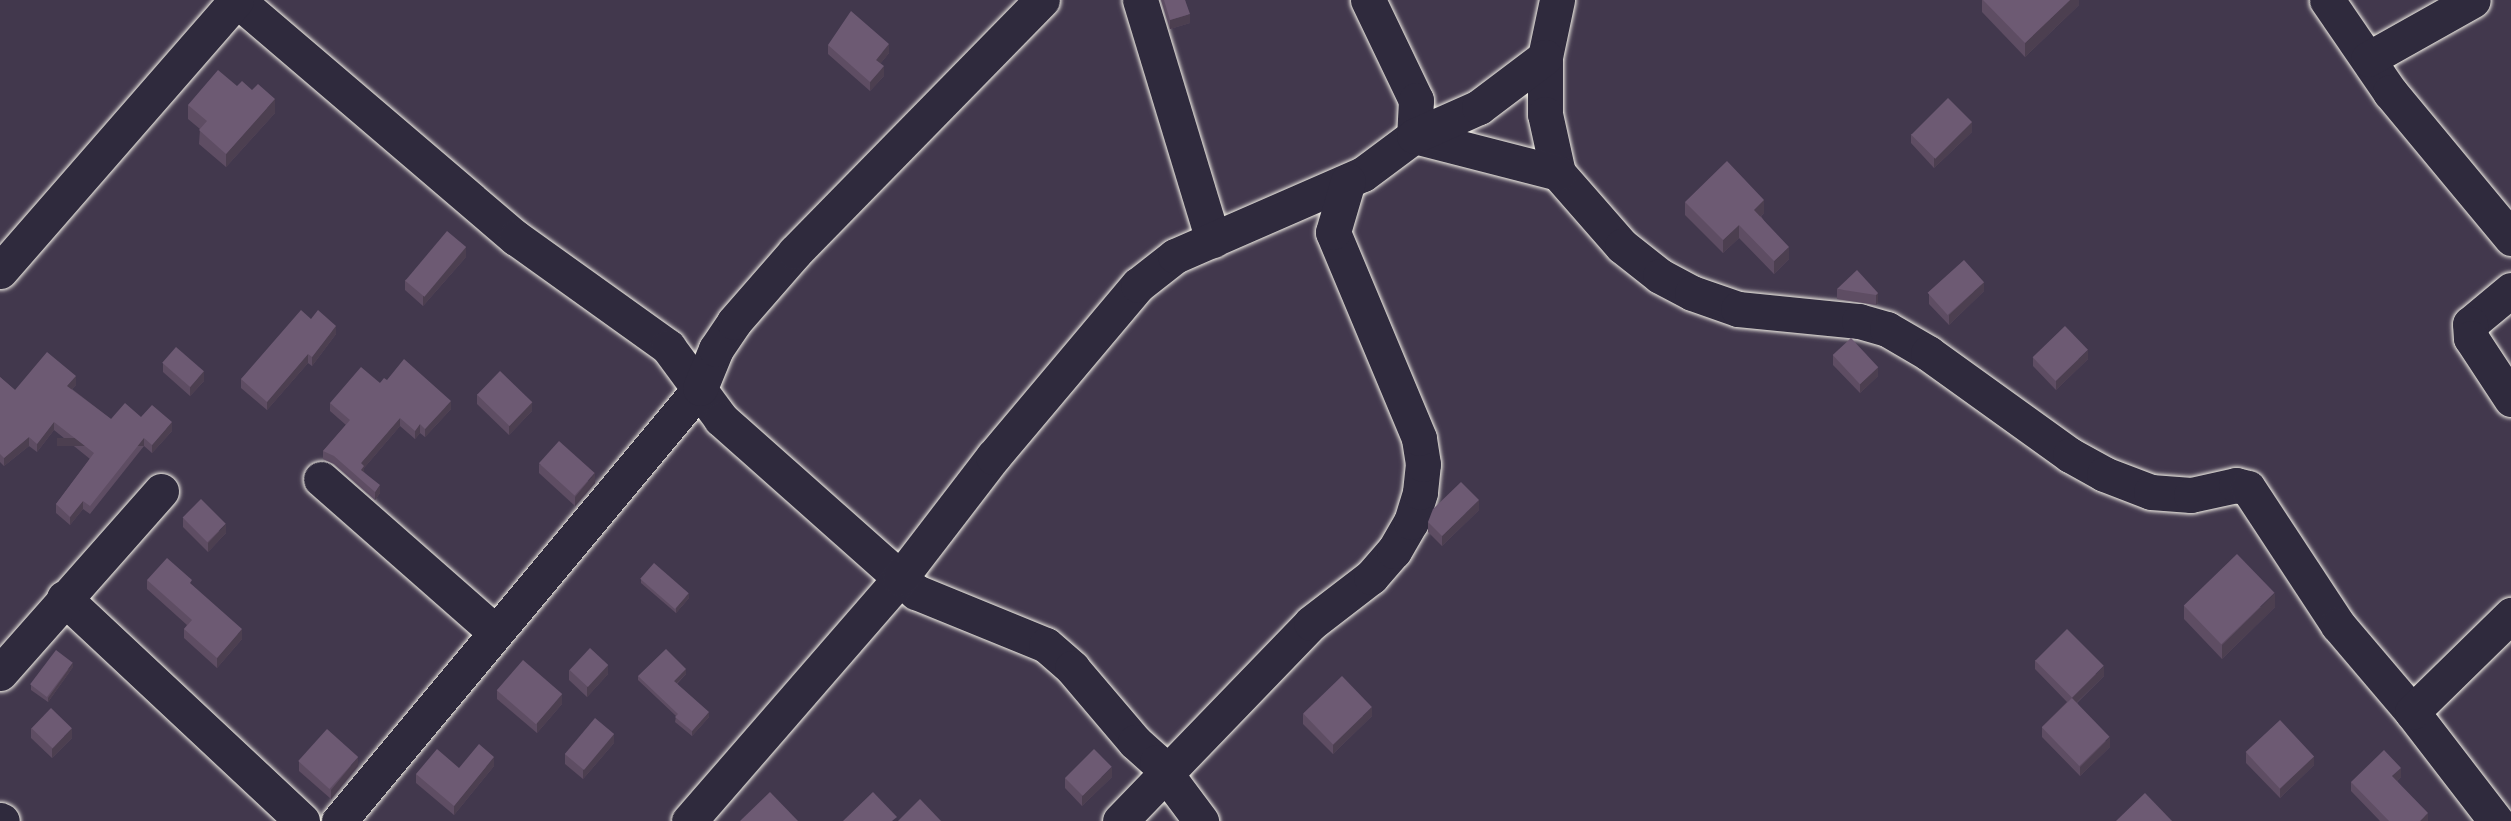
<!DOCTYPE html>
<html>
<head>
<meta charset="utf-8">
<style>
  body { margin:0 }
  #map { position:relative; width:2511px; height:821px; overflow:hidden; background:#42384d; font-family:Delius,sans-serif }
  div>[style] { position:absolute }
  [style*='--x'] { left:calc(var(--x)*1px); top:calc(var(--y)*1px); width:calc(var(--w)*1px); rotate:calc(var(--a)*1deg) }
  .roads { filter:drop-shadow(0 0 2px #f4f1e8) drop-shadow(0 0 2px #f4f1e8) }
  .minor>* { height:35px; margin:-17.5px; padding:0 17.5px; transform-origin:17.5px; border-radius:17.5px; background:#2f2a3d }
  .wall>* { inset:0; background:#5e4d63 }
  .shaded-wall>* { inset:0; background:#4c3f50; transform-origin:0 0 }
  .building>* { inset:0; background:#6d5a73; transform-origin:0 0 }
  span { translate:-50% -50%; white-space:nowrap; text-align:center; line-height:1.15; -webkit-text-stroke:5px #2f2a3d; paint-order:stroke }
</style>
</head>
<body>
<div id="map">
  <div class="roads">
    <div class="minor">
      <i style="--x:237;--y:0;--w:367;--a:40.5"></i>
      <i style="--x:516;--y:238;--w:187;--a:35.6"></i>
      <i style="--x:668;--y:347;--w:89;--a:53.6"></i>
      <i style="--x:721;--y:419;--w:261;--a:41.6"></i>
      <i style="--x:916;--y:592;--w:140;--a:22.2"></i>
      <i style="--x:1046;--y:645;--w:35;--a:41"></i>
      <i style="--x:1072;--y:668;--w:97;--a:49.6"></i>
      <i style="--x:1135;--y:742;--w:30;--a:42"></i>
      <i style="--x:1157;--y:762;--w:74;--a:53.3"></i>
      <i style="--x:1140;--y:0;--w:251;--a:73.1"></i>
      <i style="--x:1368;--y:0;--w:111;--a:64.4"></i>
      <i style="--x:1416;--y:100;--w:36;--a:93"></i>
      <i style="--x:1557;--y:0;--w:58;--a:101.9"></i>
      <i style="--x:1545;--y:57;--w:57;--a:90"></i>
      <i style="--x:1545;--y:114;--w:60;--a:77.6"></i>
      <i style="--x:1558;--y:173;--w:97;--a:48.8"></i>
      <i style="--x:1622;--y:246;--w:48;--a:38.3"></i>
      <i style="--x:1660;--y:276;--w:36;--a:28"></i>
      <i style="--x:1692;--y:293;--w:49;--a:19.2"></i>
      <i style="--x:1738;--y:309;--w:122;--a:5.7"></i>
      <i style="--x:1859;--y:321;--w:29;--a:16"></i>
      <i style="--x:1887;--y:329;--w:48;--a:30.3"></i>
      <i style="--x:1928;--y:353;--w:175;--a:35.7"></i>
      <i style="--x:2070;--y:455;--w:39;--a:29"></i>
      <i style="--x:2104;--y:474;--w:50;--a:21"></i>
      <i style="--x:2151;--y:492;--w:40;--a:4.3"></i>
      <i style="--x:2191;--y:495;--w:46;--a:-12.5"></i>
      <i style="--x:2236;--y:485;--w:12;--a:14"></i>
      <i style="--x:2248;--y:488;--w:164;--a:56.7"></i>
      <i style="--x:2338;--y:625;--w:114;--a:49.6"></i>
      <i style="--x:2412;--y:712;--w:138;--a:52.4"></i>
      <i style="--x:2327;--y:0;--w:112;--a:55.6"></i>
      <i style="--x:2390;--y:92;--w:190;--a:50.3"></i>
      <i style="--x:2368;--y:59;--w:120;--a:-29.3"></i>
      <i style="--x:1414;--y:136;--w:149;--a:14.4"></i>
      <i style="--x:0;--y:271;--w:359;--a:-48.9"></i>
      <i style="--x:2511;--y:290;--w:53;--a:140.3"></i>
      <i style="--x:2470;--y:324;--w:14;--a:86"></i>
      <i style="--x:2471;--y:338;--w:73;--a:56.7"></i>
      <i style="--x:321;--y:479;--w:232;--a:41.3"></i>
      <i style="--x:64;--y:598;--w:326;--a:43.1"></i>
      <i style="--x:0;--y:673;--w:243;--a:-48.5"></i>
      <i style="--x:2412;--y:712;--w:139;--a:-44.4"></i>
      <i style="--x:0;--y:820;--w:2;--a:27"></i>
      <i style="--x:339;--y:821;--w:564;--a:-50.18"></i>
      <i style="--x:700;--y:388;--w:42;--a:-67.7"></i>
      <i style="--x:716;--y:349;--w:32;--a:-56"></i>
      <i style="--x:734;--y:322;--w:93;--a:-48.9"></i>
      <i style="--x:795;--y:252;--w:353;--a:-45.6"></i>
      <i style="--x:689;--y:821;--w:322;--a:-49"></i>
      <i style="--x:900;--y:578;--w:153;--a:-52.5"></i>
      <i style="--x:993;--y:457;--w:225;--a:-49.9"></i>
      <i style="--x:1138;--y:285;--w:47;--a:-38.1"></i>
      <i style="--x:1175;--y:256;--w:205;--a:-23.6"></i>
      <i style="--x:1363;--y:174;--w:64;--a:-36.7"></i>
      <i style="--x:1414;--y:136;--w:71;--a:-24"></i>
      <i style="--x:1479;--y:107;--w:83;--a:-37.1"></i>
      <i style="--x:1120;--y:821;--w:275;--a:-46"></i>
      <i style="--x:1311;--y:623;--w:76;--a:-37.5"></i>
      <i style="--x:1371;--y:577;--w:35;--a:-49"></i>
      <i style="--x:1394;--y:551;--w:34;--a:-60"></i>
      <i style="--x:1411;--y:522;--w:31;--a:-73"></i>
      <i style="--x:1420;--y:492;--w:28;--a:-84"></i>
      <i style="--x:1423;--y:464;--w:26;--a:-99"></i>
      <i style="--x:1419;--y:438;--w:223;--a:-112.7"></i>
      <i style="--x:1333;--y:232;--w:53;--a:-73.6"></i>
    </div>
  </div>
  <div class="wall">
    <i style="clip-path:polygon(1161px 0,1185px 0,1190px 23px,1170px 29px)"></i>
    <i style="clip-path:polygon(1982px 0,2079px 0,2079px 5px,2025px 57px,1982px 12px)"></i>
    <i style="clip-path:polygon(828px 45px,889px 53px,880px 64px,884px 76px,870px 91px,828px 54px)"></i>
    <i style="clip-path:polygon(237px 86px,275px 113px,226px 167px,199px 144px,200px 129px,188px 119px,188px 105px)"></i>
    <i style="clip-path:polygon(1972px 132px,1934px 168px,1911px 143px,1911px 134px)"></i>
    <i style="clip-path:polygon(1685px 202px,1764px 213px,1761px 216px,1789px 259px,1774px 274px,1739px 238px,1723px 253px,1685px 215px)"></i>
    <i style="clip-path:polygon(466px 257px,423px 306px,405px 290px,405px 280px)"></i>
    <i style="clip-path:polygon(1837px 289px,1878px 293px,1878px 302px,1876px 305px,1837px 299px)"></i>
    <i style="clip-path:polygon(1984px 291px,1949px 325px,1929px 304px,1929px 294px)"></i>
    <i style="clip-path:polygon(311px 319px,336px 334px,312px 366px,308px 363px,267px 410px,241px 388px,241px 379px)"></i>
    <i style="clip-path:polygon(1833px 355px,1878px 376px,1860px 393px,1833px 365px)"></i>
    <i style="clip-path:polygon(2033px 357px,2088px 359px,2056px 390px,2033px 366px)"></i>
    <i style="clip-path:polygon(163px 363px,204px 381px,190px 396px,163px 372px)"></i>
    <i style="clip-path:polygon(0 377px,15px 390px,76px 385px,72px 389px,111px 419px,141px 417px,172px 431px,152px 453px,144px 446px,90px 514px,83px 509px,70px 525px,56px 513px,56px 504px,90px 459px,54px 430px,37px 452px,29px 446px,4px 466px,0 462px)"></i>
    <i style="clip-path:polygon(387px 380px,451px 409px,425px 437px,420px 433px,415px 439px,400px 426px,364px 468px,364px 472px,380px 493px,375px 500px,334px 464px,323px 459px,323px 451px,346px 425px,330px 411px,330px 403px)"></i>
    <i style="clip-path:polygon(477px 394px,532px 411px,509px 435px,477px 404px)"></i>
    <i style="clip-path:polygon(539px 464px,595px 483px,575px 506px,539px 473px)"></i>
    <i style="clip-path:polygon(1479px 510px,1442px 546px,1428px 532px,1428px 522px)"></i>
    <i style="clip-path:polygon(183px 518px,226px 533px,208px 552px,183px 527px)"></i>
    <i style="clip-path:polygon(641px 579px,689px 598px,676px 613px,641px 583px)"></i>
    <i style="clip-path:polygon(147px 580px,192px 585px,242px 639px,217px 668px,184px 638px,184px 629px,187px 625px,147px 589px)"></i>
    <i style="clip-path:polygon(2184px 606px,2275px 607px,2222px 659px,2184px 619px)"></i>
    <i style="clip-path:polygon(2035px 660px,2104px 676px,2077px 703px,2110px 747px,2080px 776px,2042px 737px,2042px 727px,2067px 702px,2035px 669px)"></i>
    <i style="clip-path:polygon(73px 667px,48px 702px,31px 690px,31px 685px)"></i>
    <i style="clip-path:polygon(569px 670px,608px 674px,587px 697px,569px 680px)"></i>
    <i style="clip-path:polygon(686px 674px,677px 684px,709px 717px,692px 736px,675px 722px,676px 716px,638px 680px,638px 676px)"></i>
    <i style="clip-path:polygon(497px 690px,562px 704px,537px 733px,497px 699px)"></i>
    <i style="clip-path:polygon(1303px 714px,1372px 716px,1333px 754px,1303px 724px)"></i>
    <i style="clip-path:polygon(31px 728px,72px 738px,52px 758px,31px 738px)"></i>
    <i style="clip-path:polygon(614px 743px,583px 779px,565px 764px,565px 754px)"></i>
    <i style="clip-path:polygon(2246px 753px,2314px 765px,2280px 798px,2246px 763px)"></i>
    <i style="clip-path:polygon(299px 761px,358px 766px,331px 799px,299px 771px)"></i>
    <i style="clip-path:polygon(494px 766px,454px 815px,416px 783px,416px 774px,459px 768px)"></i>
    <i style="clip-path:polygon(1112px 777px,1082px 806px,1065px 788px,1065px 778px)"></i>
    <i style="clip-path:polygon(2401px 777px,2397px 781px,2428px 821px,2380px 821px,2351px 791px,2351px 782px)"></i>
  </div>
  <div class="shaded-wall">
    <i style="clip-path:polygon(2070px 0,2079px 0,2079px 5px,2025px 57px,2025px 43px)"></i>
    <i style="clip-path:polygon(1190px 14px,1190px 23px,1170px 29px,1170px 20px)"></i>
    <i style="clip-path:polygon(889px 44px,889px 53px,876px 69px,876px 60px)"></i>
    <i style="clip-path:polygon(884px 66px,884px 76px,870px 91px,870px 82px)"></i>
    <i style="clip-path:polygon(275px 99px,275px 113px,226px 167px,226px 154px)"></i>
    <i style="clip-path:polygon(1972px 122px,1972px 132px,1934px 168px,1934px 158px)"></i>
    <i style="clip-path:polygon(1764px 200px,1764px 213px,1754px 222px,1754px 210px)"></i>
    <i style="clip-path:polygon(1739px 225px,1739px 238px,1723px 253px,1723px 240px)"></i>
    <i style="clip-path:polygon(466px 247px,466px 257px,423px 306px,423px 296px)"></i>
    <i style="clip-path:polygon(1789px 247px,1789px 259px,1774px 274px,1774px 261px)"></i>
    <i style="clip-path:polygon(1984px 282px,1984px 291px,1949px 325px,1949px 315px)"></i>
    <i style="clip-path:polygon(1878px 293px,1878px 302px,1876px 305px,1876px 295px)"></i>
    <i style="clip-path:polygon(336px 326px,336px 334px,312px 366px,312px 357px)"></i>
    <i style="clip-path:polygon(2088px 350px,2088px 359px,2056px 390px,2056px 381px)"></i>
    <i style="clip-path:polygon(308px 354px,308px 363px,267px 410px,267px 402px)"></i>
    <i style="clip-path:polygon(1878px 367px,1878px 376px,1860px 393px,1860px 384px)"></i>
    <i style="clip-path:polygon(204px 371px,204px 381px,190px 396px,190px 387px)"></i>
    <i style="clip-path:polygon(76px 376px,76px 385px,67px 394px,67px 386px)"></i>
    <i style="clip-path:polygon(451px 401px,451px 409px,425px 437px,425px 429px)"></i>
    <i style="clip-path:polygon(532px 402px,532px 411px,509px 435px,509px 426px)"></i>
    <i style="clip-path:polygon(400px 418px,400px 426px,364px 468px,364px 474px,361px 478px,361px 463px)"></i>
    <i style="clip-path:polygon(54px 422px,54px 430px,37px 452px,37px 444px)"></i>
    <i style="clip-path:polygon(172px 422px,172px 431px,152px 453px,152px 445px)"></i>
    <i style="clip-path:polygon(420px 424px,420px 433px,415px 439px,415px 431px)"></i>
    <i style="clip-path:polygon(29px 437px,29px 446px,4px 466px,4px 458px)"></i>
    <i style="left:144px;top:438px;width:8px;height:87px;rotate:90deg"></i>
    <i style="clip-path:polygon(595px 473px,595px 483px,575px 506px,575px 497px)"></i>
    <i style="clip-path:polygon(380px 485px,380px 493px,375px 500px,375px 492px)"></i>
    <i style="clip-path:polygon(1479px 500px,1479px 510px,1442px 546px,1442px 536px)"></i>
    <i style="clip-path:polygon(83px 501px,83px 509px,70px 525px,70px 517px)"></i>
    <i style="clip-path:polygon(226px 524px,226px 533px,208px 552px,208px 543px)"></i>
    <i style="clip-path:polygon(689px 593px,689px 598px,676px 613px,676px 608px)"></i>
    <i style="clip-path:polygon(2275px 593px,2275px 607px,2222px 659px,2222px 645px)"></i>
    <i style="clip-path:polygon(242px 629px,242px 639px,217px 668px,217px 658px)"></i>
    <i style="clip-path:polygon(73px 663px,73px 667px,48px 702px,48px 698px)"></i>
    <i style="clip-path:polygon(608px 665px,608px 674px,587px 697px,587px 687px)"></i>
    <i style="clip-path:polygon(2104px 666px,2104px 676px,2072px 707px,2072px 698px)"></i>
    <i style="clip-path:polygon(686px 669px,686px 674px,674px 686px,674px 681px)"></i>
    <i style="clip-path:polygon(562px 694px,562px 704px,537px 733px,537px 723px)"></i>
    <i style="clip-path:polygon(1372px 707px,1372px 716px,1333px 754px,1333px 745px)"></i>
    <i style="clip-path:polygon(709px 712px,709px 717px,692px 736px,692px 731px)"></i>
    <i style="clip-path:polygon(72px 728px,72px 738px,52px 758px,52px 749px)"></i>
    <i style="clip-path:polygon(614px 734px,614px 743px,583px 779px,583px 769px)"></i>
    <i style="clip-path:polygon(2110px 737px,2110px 747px,2080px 776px,2080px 767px)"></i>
    <i style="clip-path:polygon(2314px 756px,2314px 765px,2280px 798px,2280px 789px)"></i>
    <i style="clip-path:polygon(358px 757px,358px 766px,331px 799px,331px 790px)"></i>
    <i style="clip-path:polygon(494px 757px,494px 766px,454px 815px,454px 806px)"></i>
    <i style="clip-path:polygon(1112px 767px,1112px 777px,1082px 806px,1082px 796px)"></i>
    <i style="clip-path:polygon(2401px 768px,2401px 777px,2392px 786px,2392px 776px)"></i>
    <i style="clip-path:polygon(2428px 813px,2428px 821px,2420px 821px)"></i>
  </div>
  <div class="building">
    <i style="clip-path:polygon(1164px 0,1185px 0,1190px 14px,1170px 20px)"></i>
    <i style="clip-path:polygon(1983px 0,2070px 0,2025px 43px)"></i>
    <i style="clip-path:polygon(851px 11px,889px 44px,876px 60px,884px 66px,870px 82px,828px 45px)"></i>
    <i style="clip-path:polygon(218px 70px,237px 86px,242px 81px,252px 90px,258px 84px,275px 99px,226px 154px,199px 130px,207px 121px,188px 105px)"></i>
    <i style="left:1948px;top:98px;width:34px;height:52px;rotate:45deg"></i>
    <i style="clip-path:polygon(1727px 161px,1764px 200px,1754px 210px,1789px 247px,1774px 261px,1739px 225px,1723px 240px,1685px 202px)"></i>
    <i style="left:447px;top:231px;width:25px;height:65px;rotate:40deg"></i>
    <i style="left:1964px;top:260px;width:30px;height:49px;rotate:48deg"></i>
    <i style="clip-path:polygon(1857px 270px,1878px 293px,1876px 295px,1837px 289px)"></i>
    <i style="clip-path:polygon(301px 310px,311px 319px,318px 310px,336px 326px,312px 357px,308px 354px,267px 402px,241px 379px)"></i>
    <i style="left:2065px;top:326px;width:33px;height:45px;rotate:46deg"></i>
    <i style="left:1851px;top:338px;width:40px;height:25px;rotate:47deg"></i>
    <i style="left:176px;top:347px;width:37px;height:21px;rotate:41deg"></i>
    <i style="clip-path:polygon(47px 352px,76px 376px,67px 386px,111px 419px,125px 403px,141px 417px,152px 405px,172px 422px,152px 445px,144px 438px,90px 506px,83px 501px,70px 517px,56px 504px,94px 453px,54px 422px,37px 444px,29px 437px,4px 458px,0 454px,0 377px,15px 390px)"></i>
    <i style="clip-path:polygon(404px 359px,451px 401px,425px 429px,420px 424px,415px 431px,400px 418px,361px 463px,364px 466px,361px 470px,380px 485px,375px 492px,334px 456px,323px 451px,350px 420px,330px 403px,361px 367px,380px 383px,384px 378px,387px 380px)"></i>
    <i style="left:500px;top:371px;width:45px;height:33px;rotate:44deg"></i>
    <i style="left:559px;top:441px;width:48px;height:30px;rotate:42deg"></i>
    <i style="clip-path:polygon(1461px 482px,1479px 500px,1442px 536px,1428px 522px,1433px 509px)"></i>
    <i style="left:201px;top:499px;width:35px;height:26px;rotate:45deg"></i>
    <i style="left:2237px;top:554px;width:54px;height:74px;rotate:46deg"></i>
    <i style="clip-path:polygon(167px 558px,192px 580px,190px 583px,242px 629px,217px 658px,184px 629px,192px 620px,147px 580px)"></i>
    <i style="left:654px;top:563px;width:46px;height:21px;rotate:41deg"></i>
    <i style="left:2067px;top:629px;width:52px;height:45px;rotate:45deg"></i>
    <i style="left:590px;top:648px;width:25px;height:30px;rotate:43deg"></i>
    <i style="clip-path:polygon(666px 649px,686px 669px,674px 681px,709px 712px,692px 731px,675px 717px,678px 714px,638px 676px)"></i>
    <i style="left:56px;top:650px;width:21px;height:43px;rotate:37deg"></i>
    <i style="left:523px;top:660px;width:52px;height:40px;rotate:41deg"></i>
    <i style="left:1342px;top:676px;width:43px;height:54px;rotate:46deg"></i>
    <i style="left:2072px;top:698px;width:54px;height:42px;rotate:46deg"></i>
    <i style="left:51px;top:708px;width:29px;height:28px;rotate:44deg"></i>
    <i style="left:595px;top:718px;width:25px;height:47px;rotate:40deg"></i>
    <i style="left:2280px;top:720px;width:50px;height:47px;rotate:47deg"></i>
    <i style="left:327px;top:729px;width:42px;height:43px;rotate:42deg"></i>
    <i style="clip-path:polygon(479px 744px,494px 757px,454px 806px,416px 774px,437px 749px,459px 768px)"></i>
    <i style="left:1094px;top:749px;width:25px;height:41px;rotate:45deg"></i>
    <i style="clip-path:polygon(2384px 750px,2401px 768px,2392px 776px,2428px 813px,2420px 821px,2389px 821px,2351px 782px)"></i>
    <i style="clip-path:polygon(770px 792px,798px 821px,740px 821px)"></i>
    <i style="clip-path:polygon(873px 792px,897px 817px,892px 821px,843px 821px)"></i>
    <i style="clip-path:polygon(2145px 793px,2172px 821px,2116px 821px)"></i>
    <i style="clip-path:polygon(920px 799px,941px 821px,898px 821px)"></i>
  </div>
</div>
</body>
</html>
